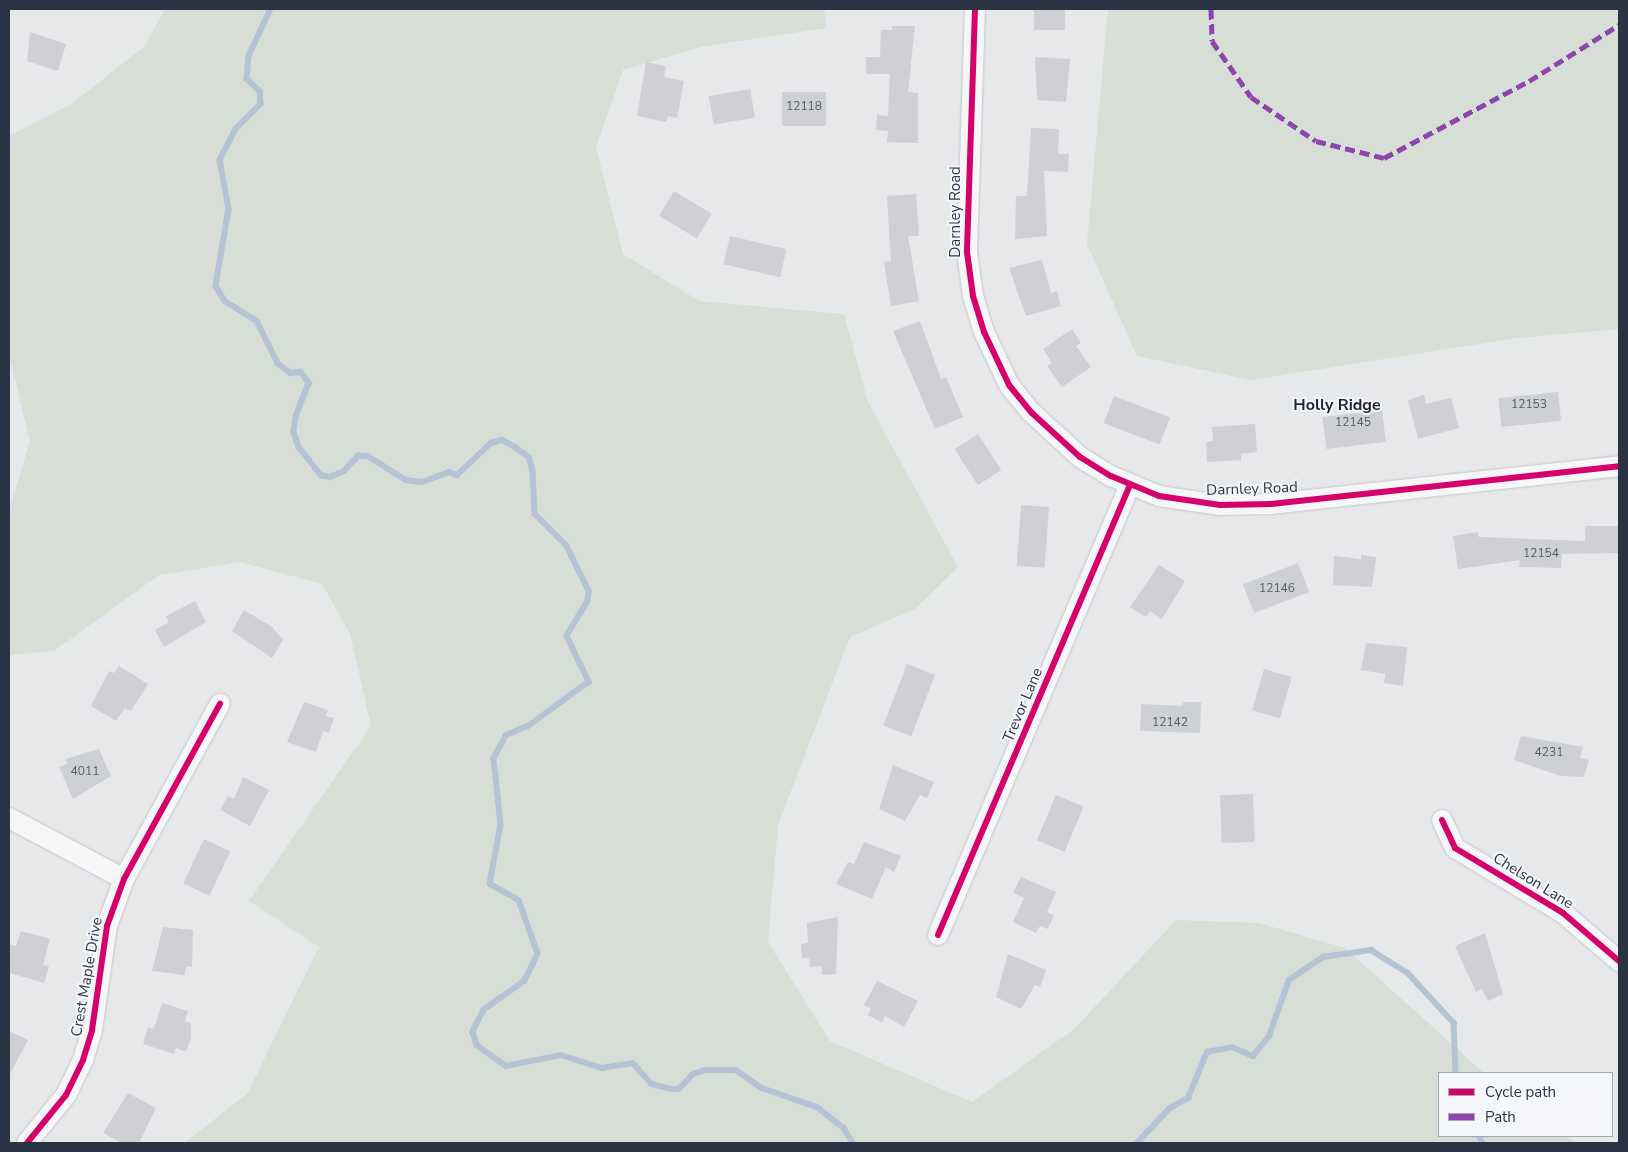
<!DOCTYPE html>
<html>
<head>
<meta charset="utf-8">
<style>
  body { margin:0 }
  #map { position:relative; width:1628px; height:1152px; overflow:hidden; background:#e6e8ea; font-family:"Nunito Sans",sans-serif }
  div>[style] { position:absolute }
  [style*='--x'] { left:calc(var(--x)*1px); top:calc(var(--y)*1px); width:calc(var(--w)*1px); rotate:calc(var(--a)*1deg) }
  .green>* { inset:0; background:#d6ded6 }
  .stream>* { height:5.5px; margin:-2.75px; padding:0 2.75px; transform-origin:2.75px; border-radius:2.75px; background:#b4c4d5 }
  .building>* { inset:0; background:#ced0d3; transform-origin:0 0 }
  .roads { filter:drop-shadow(0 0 1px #c4c6c8) drop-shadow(0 0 1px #c4c6c8) }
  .street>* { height:20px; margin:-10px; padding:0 10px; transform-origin:10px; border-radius:10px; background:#f5f6f7 }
  .quiet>* { height:5px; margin-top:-2.5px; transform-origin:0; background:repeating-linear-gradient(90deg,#8e44ad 0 10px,transparent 0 15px) }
  .cycleway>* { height:6px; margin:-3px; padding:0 3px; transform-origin:3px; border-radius:3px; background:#d6006c }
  span { translate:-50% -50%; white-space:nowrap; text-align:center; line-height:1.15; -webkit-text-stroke:4px #f4f6f9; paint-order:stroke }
  .number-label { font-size:12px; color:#545c69 }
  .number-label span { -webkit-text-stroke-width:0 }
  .street-label { font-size:15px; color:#2b3445 }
  .neighbourhood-label { font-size:16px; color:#1d2536; font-weight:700 }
  .frame { position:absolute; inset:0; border:10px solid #2b3445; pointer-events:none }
  .legend { position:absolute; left:1438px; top:1072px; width:175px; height:65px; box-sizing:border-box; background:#f4f6f9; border:1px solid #a4a8b1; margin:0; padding:6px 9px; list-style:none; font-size:15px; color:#2b3445 }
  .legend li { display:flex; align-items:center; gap:10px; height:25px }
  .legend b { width:25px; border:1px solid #a4a8b1 }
</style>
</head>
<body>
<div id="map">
  <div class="green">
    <i style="clip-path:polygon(165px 9px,824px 9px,826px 28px,700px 47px,623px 70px,596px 147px,623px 254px,699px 301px,844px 314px,868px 402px,958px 567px,915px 609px,850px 637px,778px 825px,768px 942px,830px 1041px,972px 1102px,1074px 1029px,1176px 920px,1259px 923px,1345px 948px,1484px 1073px,1439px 1073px,1439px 1136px,1566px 1136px,1576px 1143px,184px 1143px,247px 1094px,319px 947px,249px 901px,371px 726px,350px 634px,322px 584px,240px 562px,159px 575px,54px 651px,9px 655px,9px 511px,30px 441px,9px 355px,9px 136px,71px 104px,144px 47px)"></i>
    <i style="clip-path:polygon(1108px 9px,1619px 9px,1619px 329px,1517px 338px,1251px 380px,1137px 356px,1087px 244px)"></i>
  </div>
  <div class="stream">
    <i style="--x:271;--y:9;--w:52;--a:115.1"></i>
    <i style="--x:249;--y:56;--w:23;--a:95"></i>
    <i style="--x:247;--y:79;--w:18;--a:43"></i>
    <i style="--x:260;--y:91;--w:13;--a:86"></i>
    <i style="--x:261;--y:104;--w:35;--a:135"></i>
    <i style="--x:236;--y:129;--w:35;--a:117"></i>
    <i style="--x:220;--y:160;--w:50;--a:79.6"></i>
    <i style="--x:229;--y:209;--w:78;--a:99.6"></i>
    <i style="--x:216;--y:286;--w:17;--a:59"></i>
    <i style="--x:225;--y:301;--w:38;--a:32"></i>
    <i style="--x:257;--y:321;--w:47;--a:63.4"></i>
    <i style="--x:278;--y:363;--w:16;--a:40"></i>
    <i style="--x:290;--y:373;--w:11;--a:-5"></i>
    <i style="--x:301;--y:372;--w:14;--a:54"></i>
    <i style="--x:309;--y:383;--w:36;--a:111"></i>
    <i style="--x:296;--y:417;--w:15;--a:98"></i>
    <i style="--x:294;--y:432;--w:16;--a:72"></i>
    <i style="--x:299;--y:447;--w:36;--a:52"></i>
    <i style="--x:321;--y:475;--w:9;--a:13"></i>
    <i style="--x:330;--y:477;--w:15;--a:-23"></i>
    <i style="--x:344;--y:471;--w:21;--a:-47"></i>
    <i style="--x:358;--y:456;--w:10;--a:0"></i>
    <i style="--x:368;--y:456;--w:45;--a:32.3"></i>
    <i style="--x:406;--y:480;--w:16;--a:7"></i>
    <i style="--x:422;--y:482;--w:29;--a:-20"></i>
    <i style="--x:449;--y:472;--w:9;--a:21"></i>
    <i style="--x:457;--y:475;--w:47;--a:-43.3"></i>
    <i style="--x:491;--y:443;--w:11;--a:-15"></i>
    <i style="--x:502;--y:440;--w:15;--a:28"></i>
    <i style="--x:515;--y:447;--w:17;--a:36"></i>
    <i style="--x:529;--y:457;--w:15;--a:74"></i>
    <i style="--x:533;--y:471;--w:43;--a:87.3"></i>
    <i style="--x:535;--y:514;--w:45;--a:45"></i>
    <i style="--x:567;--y:546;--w:50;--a:63.9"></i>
    <i style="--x:589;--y:591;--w:10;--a:96"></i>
    <i style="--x:588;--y:601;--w:41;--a:121"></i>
    <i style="--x:567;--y:636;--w:51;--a:64.4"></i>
    <i style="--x:589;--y:682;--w:74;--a:143.7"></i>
    <i style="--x:529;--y:726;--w:25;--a:157"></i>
    <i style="--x:506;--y:736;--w:26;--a:118"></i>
    <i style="--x:494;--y:759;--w:66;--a:83.9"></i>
    <i style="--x:501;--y:825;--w:60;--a:100.6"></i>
    <i style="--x:490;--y:884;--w:33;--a:29"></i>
    <i style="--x:519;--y:900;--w:57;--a:70.6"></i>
    <i style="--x:538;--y:954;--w:30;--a:116"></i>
    <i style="--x:525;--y:981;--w:50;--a:144.7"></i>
    <i style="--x:484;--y:1010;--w:25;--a:117"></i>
    <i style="--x:473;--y:1032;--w:14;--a:73"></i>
    <i style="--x:477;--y:1045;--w:36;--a:36"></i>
    <i style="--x:506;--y:1066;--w:56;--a:-11.3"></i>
    <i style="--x:561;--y:1055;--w:43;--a:17.6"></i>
    <i style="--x:602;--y:1068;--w:31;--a:-9"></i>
    <i style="--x:633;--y:1063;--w:28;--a:48"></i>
    <i style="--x:652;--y:1084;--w:20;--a:15"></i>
    <i style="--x:671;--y:1089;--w:8;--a:0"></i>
    <i style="--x:679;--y:1089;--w:21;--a:-47"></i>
    <i style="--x:693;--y:1074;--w:13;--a:-18"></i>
    <i style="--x:705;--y:1070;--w:31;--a:0"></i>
    <i style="--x:736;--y:1070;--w:32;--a:35"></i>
    <i style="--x:762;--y:1088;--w:58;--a:19.1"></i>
    <i style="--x:817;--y:1107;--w:34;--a:38"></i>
    <i style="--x:844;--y:1128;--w:17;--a:59"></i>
    <i style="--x:1479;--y:1136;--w:8;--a:60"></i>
    <i style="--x:1137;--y:1143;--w:48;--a:-46.7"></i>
    <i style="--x:1170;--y:1108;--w:21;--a:-29"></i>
    <i style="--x:1188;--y:1098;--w:50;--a:-67.6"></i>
    <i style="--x:1207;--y:1052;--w:25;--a:-11"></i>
    <i style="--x:1232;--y:1047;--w:23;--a:23"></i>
    <i style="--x:1253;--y:1056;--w:26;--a:-51"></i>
    <i style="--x:1269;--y:1036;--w:59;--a:-70.3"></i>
    <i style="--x:1289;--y:980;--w:41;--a:-34.1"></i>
    <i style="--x:1323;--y:957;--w:49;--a:-8.3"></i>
    <i style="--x:1371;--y:950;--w:44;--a:31.9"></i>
    <i style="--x:1408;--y:973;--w:68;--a:47.4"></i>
    <i style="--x:1454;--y:1023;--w:50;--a:87.7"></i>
  </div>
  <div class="building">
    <i style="left:1034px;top:9px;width:31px;height:21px"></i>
    <i style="clip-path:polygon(892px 26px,915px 26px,908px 92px,918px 93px,918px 143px,887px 142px,888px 131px,876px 130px,877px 115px,888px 116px,890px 74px,866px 74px,866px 57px,880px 57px,881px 30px,892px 30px)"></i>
    <i style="clip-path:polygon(30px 32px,66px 44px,58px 71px,27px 61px)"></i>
    <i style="clip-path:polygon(1035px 57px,1070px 59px,1066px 102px,1037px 100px)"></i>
    <i style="clip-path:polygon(646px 62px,666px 66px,664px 77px,684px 81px,677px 118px,668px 116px,666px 122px,637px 116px)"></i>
    <i style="left:750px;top:89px;width:29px;height:42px;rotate:80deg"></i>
    <i style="left:782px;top:92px;width:44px;height:34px"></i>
    <i style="clip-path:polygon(1031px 128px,1059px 129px,1058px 154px,1069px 154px,1068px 172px,1044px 171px,1047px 236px,1015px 239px,1016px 196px,1027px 196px)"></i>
    <i style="left:674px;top:191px;width:44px;height:29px;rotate:31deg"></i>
    <i style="clip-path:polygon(916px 194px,919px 236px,908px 236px,919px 301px,891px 306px,884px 262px,891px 261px,887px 196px)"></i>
    <i style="left:730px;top:236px;width:58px;height:29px;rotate:13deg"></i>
    <i style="clip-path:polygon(1042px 260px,1051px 293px,1057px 291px,1061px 306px,1026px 316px,1009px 268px)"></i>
    <i style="clip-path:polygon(920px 321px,941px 379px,946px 377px,963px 417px,935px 429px,893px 331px)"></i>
    <i style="clip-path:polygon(1072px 329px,1081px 343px,1076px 346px,1091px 367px,1062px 387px,1047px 366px,1052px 363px,1043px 349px)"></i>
    <i style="left:1558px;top:392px;width:29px;height:60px;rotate:84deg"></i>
    <i style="clip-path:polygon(1424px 395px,1426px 404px,1451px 398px,1459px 428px,1418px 439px,1408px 400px)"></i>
    <i style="left:1114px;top:396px;width:60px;height:29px;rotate:21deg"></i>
    <i style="left:1382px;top:410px;width:32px;height:60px;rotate:83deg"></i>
    <i style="clip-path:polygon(1255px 424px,1257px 452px,1241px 454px,1241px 460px,1207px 462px,1206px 442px,1213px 441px,1212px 427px)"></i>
    <i style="left:978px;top:434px;width:43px;height:28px;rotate:57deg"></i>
    <i style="left:1021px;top:505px;width:28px;height:61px;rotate:4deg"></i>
    <i style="clip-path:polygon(1585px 526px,1619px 526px,1619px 553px,1562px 554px,1561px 568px,1519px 567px,1520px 560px,1458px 569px,1453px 536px,1478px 532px,1479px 537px,1585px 541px)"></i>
    <i style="clip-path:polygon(1361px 555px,1376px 557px,1372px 587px,1333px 585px,1334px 556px,1361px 559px)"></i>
    <i style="left:1298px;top:563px;width:31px;height:59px;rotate:69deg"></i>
    <i style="clip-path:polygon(1159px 565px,1185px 581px,1162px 619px,1150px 611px,1146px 617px,1130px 607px)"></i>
    <i style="clip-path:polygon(195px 601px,206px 622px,164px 647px,155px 630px,169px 622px,166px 616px)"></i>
    <i style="clip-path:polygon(244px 610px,272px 627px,283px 640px,272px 658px,232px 631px)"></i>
    <i style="clip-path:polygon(1366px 643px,1407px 647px,1403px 686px,1384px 683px,1385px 674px,1361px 670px)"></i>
    <i style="left:907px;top:664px;width:30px;height:66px;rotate:21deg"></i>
    <i style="clip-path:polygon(119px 666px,148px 684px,131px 711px,125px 708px,116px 721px,91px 706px,109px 671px,114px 673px)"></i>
    <i style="left:1264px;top:669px;width:29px;height:43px;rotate:16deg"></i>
    <i style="clip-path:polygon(304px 702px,328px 710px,326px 716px,334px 718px,329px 733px,323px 731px,316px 752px,287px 742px)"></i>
    <i style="clip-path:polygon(1183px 702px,1201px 702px,1200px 733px,1140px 731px,1141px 704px,1183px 706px)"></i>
    <i style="clip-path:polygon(1521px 736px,1583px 747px,1580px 758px,1589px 760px,1584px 777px,1561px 776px,1514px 760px)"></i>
    <i style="clip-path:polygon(99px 749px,111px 776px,73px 799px,59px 767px,67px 764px,65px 759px)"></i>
    <i style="clip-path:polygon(893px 765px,934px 782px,927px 798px,920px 795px,905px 821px,879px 809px)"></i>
    <i style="clip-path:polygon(243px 777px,269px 790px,250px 826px,220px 810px,228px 796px,234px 799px)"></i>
    <i style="left:1253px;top:794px;width:48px;height:33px;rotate:88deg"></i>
    <i style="left:1056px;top:795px;width:30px;height:49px;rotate:23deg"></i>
    <i style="left:204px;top:839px;width:29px;height:49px;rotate:25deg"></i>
    <i style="clip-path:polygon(864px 842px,901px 856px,894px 872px,886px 867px,872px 899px,836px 884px,848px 862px,854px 864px)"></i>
    <i style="clip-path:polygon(1021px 877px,1056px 892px,1047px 912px,1054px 915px,1048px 929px,1040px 926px,1036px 933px,1013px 922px,1024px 898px,1013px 893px)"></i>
    <i style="clip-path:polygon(838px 917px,836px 974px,822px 975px,822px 966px,810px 967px,809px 958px,802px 958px,801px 944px,808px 943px,807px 923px)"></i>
    <i style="clip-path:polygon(163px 927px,193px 930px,192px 967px,186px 966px,185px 975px,152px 971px)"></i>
    <i style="clip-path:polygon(21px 931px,50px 939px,43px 965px,49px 966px,44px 983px,10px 973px,9px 944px,16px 946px)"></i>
    <i style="clip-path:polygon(1485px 933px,1503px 994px,1488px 1001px,1482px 989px,1476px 992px,1455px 946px)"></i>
    <i style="clip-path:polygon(1008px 954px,1046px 970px,1040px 987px,1035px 985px,1021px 1009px,996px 997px)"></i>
    <i style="clip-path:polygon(877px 981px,918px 1001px,904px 1027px,885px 1016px,882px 1023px,868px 1015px,871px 1009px,864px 1005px)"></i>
    <i style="clip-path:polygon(162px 1003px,188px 1011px,185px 1021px,191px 1023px,191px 1038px,186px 1052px,176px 1048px,174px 1054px,143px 1044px,148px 1027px,154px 1029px)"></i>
    <i style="clip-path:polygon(9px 1031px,28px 1040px,9px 1076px)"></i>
    <i style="clip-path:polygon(128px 1093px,156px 1108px,139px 1143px,122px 1143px,103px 1133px)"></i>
  </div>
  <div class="roads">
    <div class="street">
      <i style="--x:975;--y:9;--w:243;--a:91.9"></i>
      <i style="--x:967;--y:252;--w:44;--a:82.2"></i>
      <i style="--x:973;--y:296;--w:38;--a:73"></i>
      <i style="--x:984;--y:332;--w:59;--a:64.7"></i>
      <i style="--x:1009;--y:385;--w:36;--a:51"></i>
      <i style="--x:1032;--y:413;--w:65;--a:42.5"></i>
      <i style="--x:1080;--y:457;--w:36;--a:32"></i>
      <i style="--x:1111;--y:476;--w:52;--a:22.6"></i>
      <i style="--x:1159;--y:496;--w:62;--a:8.4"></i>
      <i style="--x:1220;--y:505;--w:51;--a:-1.1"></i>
      <i style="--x:1271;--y:504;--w:350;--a:-6.2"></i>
      <i style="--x:9;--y:818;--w:130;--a:27.9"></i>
      <i style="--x:1442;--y:820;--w:31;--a:65"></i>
      <i style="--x:1455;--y:848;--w:126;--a:31"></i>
      <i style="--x:1563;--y:913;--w:74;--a:40.6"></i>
      <i style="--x:938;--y:935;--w:489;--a:-66.9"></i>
      <i style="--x:27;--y:1143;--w:62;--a:-50.9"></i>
      <i style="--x:66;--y:1095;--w:39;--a:-64"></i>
      <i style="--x:83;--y:1060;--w:31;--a:-73"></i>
      <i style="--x:92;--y:1030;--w:105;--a:-81.8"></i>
      <i style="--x:107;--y:926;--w:50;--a:-70.1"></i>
      <i style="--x:124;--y:879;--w:200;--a:-61.3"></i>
    </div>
  </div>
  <div class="quiet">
    <i style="--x:1211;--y:9;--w:32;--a:88"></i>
    <i style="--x:1212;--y:41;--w:68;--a:55.1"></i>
    <i style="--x:1251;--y:97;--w:78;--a:34.1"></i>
    <i style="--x:1316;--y:141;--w:70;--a:14"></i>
    <i style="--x:1384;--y:158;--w:164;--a:-28"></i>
    <i style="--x:1529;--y:81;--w:106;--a:-31.9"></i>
  </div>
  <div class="cycleway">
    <i style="--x:975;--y:9;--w:243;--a:91.9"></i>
    <i style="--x:967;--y:252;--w:44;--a:82.2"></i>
    <i style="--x:973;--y:296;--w:38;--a:73"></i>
    <i style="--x:984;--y:332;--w:59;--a:64.7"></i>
    <i style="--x:1009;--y:385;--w:36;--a:51"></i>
    <i style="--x:1032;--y:413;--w:65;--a:42.5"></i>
    <i style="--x:1080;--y:457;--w:36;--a:32"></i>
    <i style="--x:1111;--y:476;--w:52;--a:22.6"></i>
    <i style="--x:1159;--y:496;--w:62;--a:8.4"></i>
    <i style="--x:1220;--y:505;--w:51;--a:-1.1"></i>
    <i style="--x:1271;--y:504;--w:350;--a:-6.2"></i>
    <i style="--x:1442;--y:820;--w:31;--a:65"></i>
    <i style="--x:1455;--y:848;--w:126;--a:31"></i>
    <i style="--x:1563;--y:913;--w:74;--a:40.6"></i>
    <i style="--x:938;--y:935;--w:489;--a:-66.9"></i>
    <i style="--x:27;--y:1143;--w:62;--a:-50.9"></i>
    <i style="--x:66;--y:1095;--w:39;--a:-64"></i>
    <i style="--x:83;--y:1060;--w:31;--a:-73"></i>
    <i style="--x:92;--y:1030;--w:105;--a:-81.8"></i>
    <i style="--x:107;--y:926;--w:50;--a:-70.1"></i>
    <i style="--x:124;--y:879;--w:200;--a:-61.3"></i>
  </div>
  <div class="number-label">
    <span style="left:804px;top:107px">12118</span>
    <span style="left:1529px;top:405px">12153</span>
    <span style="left:1353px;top:423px">12145</span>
    <span style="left:1541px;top:554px">12154</span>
    <span style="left:1277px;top:589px">12146</span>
    <span style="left:1170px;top:723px">12142</span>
    <span style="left:1549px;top:753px">4231</span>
    <span style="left:85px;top:772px">4011</span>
  </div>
  <div class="street-label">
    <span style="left:956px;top:212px;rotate:-90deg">Darnley Road</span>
    <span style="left:1252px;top:489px;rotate:-2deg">Darnley Road</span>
    <span style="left:1023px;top:705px;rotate:-67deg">Trevor Lane</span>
    <span style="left:1533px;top:881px;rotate:32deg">Chelson Lane</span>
    <span style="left:87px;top:977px;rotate:-80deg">Crest Maple Drive</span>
  </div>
  <div class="neighbourhood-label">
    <span style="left:1337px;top:405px">Holly Ridge</span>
  </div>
  <div class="frame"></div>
  <ul class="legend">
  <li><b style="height:6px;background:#d6006c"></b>Cycle path</li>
  <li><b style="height:6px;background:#8e44ad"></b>Path</li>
  </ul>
</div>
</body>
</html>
